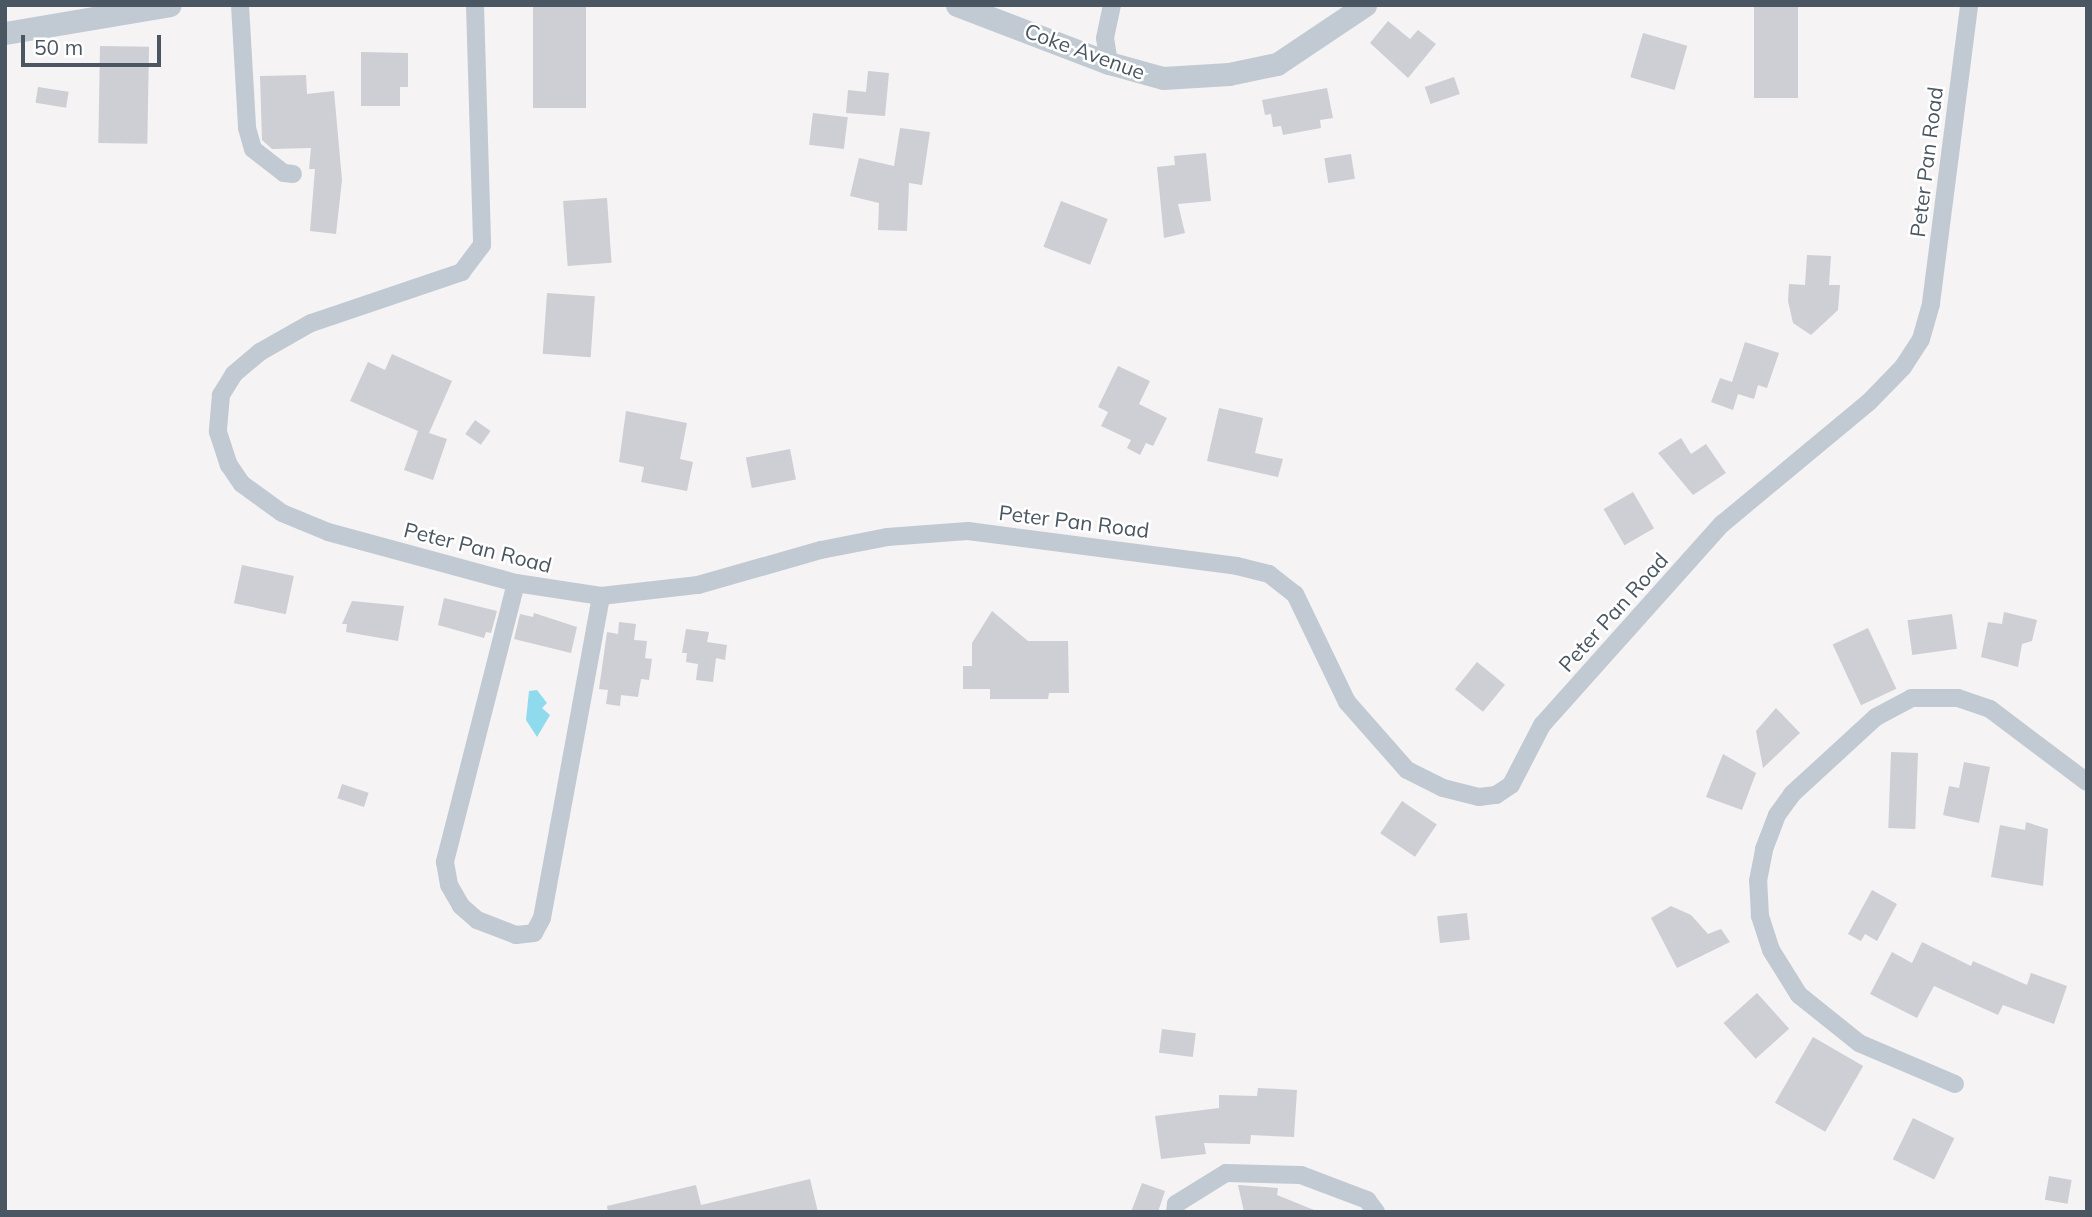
<!DOCTYPE html>
<html>
<head>
<meta charset="utf-8">
<style>
  body { margin:0 }
  #map { position:relative; width:2092px; height:1217px; overflow:hidden; background:#f5f3f3; font-family:Mulish,sans-serif }
  div>[style] { position:absolute }
  [style*='--x'] { left:calc(var(--x)*1px); top:calc(var(--y)*1px); width:calc(var(--w)*1px); rotate:calc(var(--a)*1deg) }
  .water>* { inset:0; background:#90daee }
  .building>* { inset:0; background:#cdcfd5; transform-origin:0 0 }
  .minor>* { height:18px; margin:-9px; padding:0 9px; transform-origin:9px; border-radius:9px; background:#c1cad2 }
  .tertiary>* { height:23px; margin:-11.5px; padding:0 11.5px; transform-origin:11.5px; border-radius:11.5px; background:#c1cad2 }
  span { translate:-50% -50%; white-space:nowrap; text-align:center; line-height:1.15; -webkit-text-stroke:5px #fff; paint-order:stroke }
  .street-label { font-size:21px; color:#4a5661 }
  .frame { position:absolute; inset:0; border:7px solid #4a5661; pointer-events:none }
  .scale { position:absolute; left:21px; top:35px; width:140px; height:32px; box-sizing:border-box; border:4px solid #4a5661; border-top:0; padding-left:9px; font-size:21px; line-height:24px; white-space:nowrap; color:#4a5661; -webkit-text-stroke:5px #fff; paint-order:stroke }
</style>
</head>
<body>
<div id="map">
  <div class="water">
    <i style="clip-path:polygon(537px 690px,547px 703px,542px 708px,550px 715px,537px 737px,526px 720px,529px 691px)"></i>
  </div>
  <div class="building">
    <i style="left:533px;top:5px;width:53px;height:103px"></i>
    <i style="left:1754px;top:5px;width:44px;height:93px"></i>
    <i style="clip-path:polygon(1388px 21px,1410px 39px,1418px 30px,1436px 44px,1408px 78px,1370px 43px)"></i>
    <i style="left:1643px;top:33px;width:46px;height:46px;rotate:16deg"></i>
    <i style="left:100px;top:46px;width:49px;height:97px;rotate:1deg"></i>
    <i style="clip-path:polygon(361px 52px,408px 53px,408px 87px,400px 87px,400px 106px,361px 106px)"></i>
    <i style="clip-path:polygon(868px 71px,889px 73px,885px 116px,846px 113px,848px 90px,866px 92px)"></i>
    <i style="clip-path:polygon(306px 75px,307px 94px,334px 91px,342px 180px,336px 234px,310px 231px,315px 169px,309px 169px,311px 148px,272px 149px,262px 140px,260px 76px)"></i>
    <i style="left:1454px;top:77px;width:18px;height:31px;rotate:71deg"></i>
    <i style="left:38px;top:87px;width:31px;height:16px;rotate:9deg"></i>
    <i style="clip-path:polygon(1327px 88px,1333px 118px,1320px 120px,1321px 128px,1283px 135px,1281px 126px,1273px 127px,1271px 114px,1265px 115px,1262px 100px)"></i>
    <i style="left:813px;top:113px;width:35px;height:32px;rotate:7deg"></i>
    <i style="clip-path:polygon(900px 128px,930px 132px,922px 185px,909px 183px,907px 231px,878px 230px,879px 203px,850px 196px,859px 158px,894px 166px)"></i>
    <i style="clip-path:polygon(1206px 153px,1211px 201px,1178px 204px,1185px 233px,1164px 238px,1157px 167px,1175px 165px,1174px 156px)"></i>
    <i style="left:1351px;top:154px;width:25px;height:27px;rotate:81deg"></i>
    <i style="left:607px;top:198px;width:65px;height:44px;rotate:86deg"></i>
    <i style="left:1061px;top:201px;width:50px;height:49px;rotate:21deg"></i>
    <i style="clip-path:polygon(1807px 255px,1831px 256px,1829px 285px,1840px 285px,1838px 310px,1811px 335px,1793px 323px,1788px 301px,1789px 284px,1805px 285px)"></i>
    <i style="left:547px;top:293px;width:48px;height:61px;rotate:4deg"></i>
    <i style="clip-path:polygon(1745px 342px,1779px 353px,1767px 388px,1758px 385px,1754px 399px,1738px 394px,1733px 410px,1711px 402px,1720px 378px,1732px 382px)"></i>
    <i style="clip-path:polygon(392px 354px,452px 381px,429px 433px,447px 439px,433px 480px,404px 470px,418px 431px,350px 401px,368px 362px,385px 370px)"></i>
    <i style="clip-path:polygon(1118px 366px,1150px 381px,1139px 404px,1167px 418px,1153px 446px,1146px 443px,1140px 455px,1127px 448px,1131px 440px,1101px 426px,1108px 412px,1098px 407px)"></i>
    <i style="clip-path:polygon(1219px 408px,1263px 418px,1255px 453px,1283px 459px,1278px 477px,1207px 461px)"></i>
    <i style="clip-path:polygon(626px 411px,687px 423px,680px 459px,693px 462px,687px 491px,641px 482px,644px 467px,619px 462px)"></i>
    <i style="left:475px;top:420px;width:19px;height:17px;rotate:35deg"></i>
    <i style="clip-path:polygon(1681px 438px,1691px 454px,1706px 444px,1726px 473px,1693px 495px,1658px 453px)"></i>
    <i style="left:790px;top:449px;width:31px;height:45px;rotate:79deg"></i>
    <i style="left:1633px;top:492px;width:42px;height:34px;rotate:60deg"></i>
    <i style="left:242px;top:565px;width:53px;height:39px;rotate:12deg"></i>
    <i style="clip-path:polygon(444px 598px,497px 611px,491px 633px,486px 632px,484px 638px,438px 625px)"></i>
    <i style="clip-path:polygon(352px 601px,404px 606px,398px 641px,346px 632px,347px 624px,342px 624px)"></i>
    <i style="clip-path:polygon(992px 611px,1028px 641px,1068px 641px,1069px 693px,1049px 693px,1048px 699px,990px 699px,990px 689px,963px 689px,963px 666px,972px 666px,972px 643px)"></i>
    <i style="clip-path:polygon(2004px 612px,2037px 620px,2032px 641px,2022px 644px,2018px 667px,1981px 657px,1988px 622px,2002px 624px)"></i>
    <i style="clip-path:polygon(534px 613px,577px 627px,571px 653px,514px 639px,520px 614px,533px 617px)"></i>
    <i style="left:1952px;top:614px;width:35px;height:45px;rotate:82deg"></i>
    <i style="clip-path:polygon(619px 622px,636px 624px,634px 640px,647px 641px,645px 658px,652px 659px,649px 680px,641px 679px,638px 697px,621px 695px,620px 706px,606px 704px,608px 690px,599px 689px,607px 632px,618px 634px)"></i>
    <i style="left:1868px;top:628px;width:67px;height:39px;rotate:65deg"></i>
    <i style="clip-path:polygon(686px 629px,709px 632px,707px 642px,727px 645px,725px 660px,716px 658px,713px 682px,696px 680px,698px 664px,686px 662px,687px 653px,682px 653px)"></i>
    <i style="left:1477px;top:662px;width:36px;height:35px;rotate:39deg"></i>
    <i style="clip-path:polygon(1776px 708px,1800px 733px,1763px 768px,1756px 731px)"></i>
    <i style="left:1891px;top:752px;width:27px;height:76px;rotate:2deg"></i>
    <i style="clip-path:polygon(1723px 754px,1756px 773px,1742px 810px,1706px 797px)"></i>
    <i style="clip-path:polygon(1964px 762px,1990px 767px,1979px 823px,1943px 815px,1949px 786px,1959px 788px)"></i>
    <i style="left:342px;top:784px;width:28px;height:15px;rotate:18deg"></i>
    <i style="left:1402px;top:801px;width:42px;height:39px;rotate:34deg"></i>
    <i style="clip-path:polygon(2026px 822px,2048px 829px,2043px 886px,1991px 877px,2000px 825px,2025px 830px)"></i>
    <i style="clip-path:polygon(1872px 890px,1897px 904px,1877px 941px,1865px 934px,1861px 941px,1848px 934px)"></i>
    <i style="clip-path:polygon(1671px 906px,1691px 915px,1708px 934px,1721px 929px,1730px 942px,1677px 968px,1651px 918px)"></i>
    <i style="left:1467px;top:913px;width:27px;height:30px;rotate:84deg"></i>
    <i style="clip-path:polygon(1922px 942px,1971px 966px,1973px 961px,2027px 985px,2031px 973px,2067px 986px,2054px 1024px,2003px 1005px,1998px 1015px,1934px 986px,1917px 1018px,1870px 994px,1892px 952px,1912px 963px)"></i>
    <i style="left:1757px;top:993px;width:48px;height:45px;rotate:48deg"></i>
    <i style="left:1162px;top:1029px;width:34px;height:24px;rotate:7deg"></i>
    <i style="left:1813px;top:1037px;width:58px;height:76px;rotate:30deg"></i>
    <i style="clip-path:polygon(1258px 1088px,1297px 1090px,1294px 1137px,1251px 1135px,1250px 1144px,1204px 1143px,1206px 1154px,1161px 1159px,1155px 1116px,1219px 1108px,1219px 1095px,1257px 1096px)"></i>
    <i style="left:1913px;top:1118px;width:46px;height:46px;rotate:26deg"></i>
    <i style="left:2049px;top:1176px;width:23px;height:24px;rotate:10deg"></i>
    <i style="clip-path:polygon(810px 1179px,818px 1212px,608px 1212px,607px 1206px,696px 1185px,701px 1205px)"></i>
    <i style="clip-path:polygon(1142px 1183px,1165px 1191px,1158px 1212px,1131px 1212px)"></i>
    <i style="clip-path:polygon(1238px 1185px,1278px 1188px,1277px 1195px,1319px 1212px,1244px 1212px)"></i>
  </div>
  <div class="minor">
    <i style="--x:240;--y:5;--w:123;--a:86.7"></i>
    <i style="--x:247;--y:128;--w:22;--a:74"></i>
    <i style="--x:253;--y:149;--w:39;--a:38"></i>
    <i style="--x:284;--y:173;--w:9;--a:6"></i>
    <i style="--x:475;--y:5;--w:240;--a:88.3"></i>
    <i style="--x:482;--y:245;--w:34;--a:127"></i>
    <i style="--x:462;--y:272;--w:159;--a:161.3"></i>
    <i style="--x:311;--y:323;--w:59;--a:150.4"></i>
    <i style="--x:260;--y:352;--w:34;--a:140"></i>
    <i style="--x:234;--y:374;--w:25;--a:122"></i>
    <i style="--x:221;--y:395;--w:37;--a:95"></i>
    <i style="--x:218;--y:432;--w:35;--a:72"></i>
    <i style="--x:229;--y:465;--w:23;--a:56"></i>
    <i style="--x:242;--y:484;--w:49;--a:35.9"></i>
    <i style="--x:282;--y:513;--w:50;--a:22.4"></i>
    <i style="--x:328;--y:532;--w:195;--a:15.2"></i>
    <i style="--x:516;--y:583;--w:86;--a:8.7"></i>
    <i style="--x:601;--y:596;--w:98;--a:-6.5"></i>
    <i style="--x:698;--y:585;--w:128;--a:-15.9"></i>
    <i style="--x:821;--y:550;--w:67;--a:-11.1"></i>
    <i style="--x:887;--y:537;--w:81;--a:-4.2"></i>
    <i style="--x:968;--y:531;--w:271;--a:7.4"></i>
    <i style="--x:1237;--y:566;--w:33;--a:14"></i>
    <i style="--x:1269;--y:574;--w:33;--a:38"></i>
    <i style="--x:1295;--y:594;--w:120;--a:64.3"></i>
    <i style="--x:1347;--y:702;--w:91;--a:48.6"></i>
    <i style="--x:1407;--y:770;--w:40;--a:26.6"></i>
    <i style="--x:1443;--y:788;--w:37;--a:14"></i>
    <i style="--x:1479;--y:797;--w:17;--a:-7"></i>
    <i style="--x:1496;--y:795;--w:18;--a:-34"></i>
    <i style="--x:1511;--y:785;--w:68;--a:-62.7"></i>
    <i style="--x:1542;--y:725;--w:270;--a:-48.2"></i>
    <i style="--x:1722;--y:524;--w:191;--a:-39.7"></i>
    <i style="--x:1869;--y:402;--w:49;--a:-45.8"></i>
    <i style="--x:1903;--y:367;--w:33;--a:-57"></i>
    <i style="--x:1921;--y:339;--w:37;--a:-74"></i>
    <i style="--x:1931;--y:303;--w:300;--a:-82.7"></i>
    <i style="--x:1109;--y:63;--w:25;--a:-99"></i>
    <i style="--x:1105;--y:38;--w:34;--a:-78"></i>
    <i style="--x:516;--y:583;--w:288;--a:104.3"></i>
    <i style="--x:445;--y:862;--w:23;--a:80"></i>
    <i style="--x:449;--y:885;--w:24;--a:60"></i>
    <i style="--x:461;--y:906;--w:21;--a:41"></i>
    <i style="--x:477;--y:920;--w:42;--a:21"></i>
    <i style="--x:516;--y:935;--w:18;--a:-6"></i>
    <i style="--x:534;--y:933;--w:17;--a:-62"></i>
    <i style="--x:542;--y:918;--w:327;--a:-79.6"></i>
    <i style="--x:1955;--y:1084;--w:104;--a:-156.9"></i>
    <i style="--x:1859;--y:1043;--w:77;--a:-141.3"></i>
    <i style="--x:1799;--y:995;--w:53;--a:-121.9"></i>
    <i style="--x:1771;--y:950;--w:36;--a:-108"></i>
    <i style="--x:1760;--y:916;--w:35;--a:-93"></i>
    <i style="--x:1758;--y:881;--w:33;--a:-79"></i>
    <i style="--x:1764;--y:849;--w:36;--a:-69"></i>
    <i style="--x:1777;--y:815;--w:26;--a:-54"></i>
    <i style="--x:1792;--y:794;--w:114;--a:-42.5"></i>
    <i style="--x:1876;--y:717;--w:40;--a:-28"></i>
    <i style="--x:1911;--y:698;--w:47;--a:0"></i>
    <i style="--x:1958;--y:698;--w:34;--a:19"></i>
    <i style="--x:1990;--y:709;--w:121;--a:37"></i>
    <i style="--x:1175;--y:1212;--w:8;--a:-83"></i>
    <i style="--x:1176;--y:1204;--w:59;--a:-31.8"></i>
    <i style="--x:1226;--y:1173;--w:75;--a:1.5"></i>
    <i style="--x:1301;--y:1175;--w:71;--a:20.7"></i>
    <i style="--x:1367;--y:1200;--w:15;--a:53"></i>
  </div>
  <div class="tertiary">
    <i style="--x:957;--y:5;--w:163;--a:20.9"></i>
    <i style="--x:1109;--y:63;--w:56;--a:15.5"></i>
    <i style="--x:1163;--y:78;--w:66;--a:-3.5"></i>
    <i style="--x:1229;--y:74;--w:49;--a:-11.8"></i>
    <i style="--x:1277;--y:64;--w:106;--a:-33.8"></i>
    <i style="--x:5;--y:33;--w:167;--a:-9.6"></i>
  </div>
  <div class="street-label">
    <span style="left:1085px;top:51px;rotate:20deg">Coke Avenue</span>
    <span style="left:1926px;top:162px;rotate:-83deg">Peter Pan Road</span>
    <span style="left:1074px;top:521px;rotate:7deg">Peter Pan Road</span>
    <span style="left:478px;top:547px;rotate:14deg">Peter Pan Road</span>
    <span style="left:1613px;top:612px;rotate:-48deg">Peter Pan Road</span>
  </div>
  <div class="frame"></div>
  <div class="scale">50 m</div>
</div>
</body>
</html>
